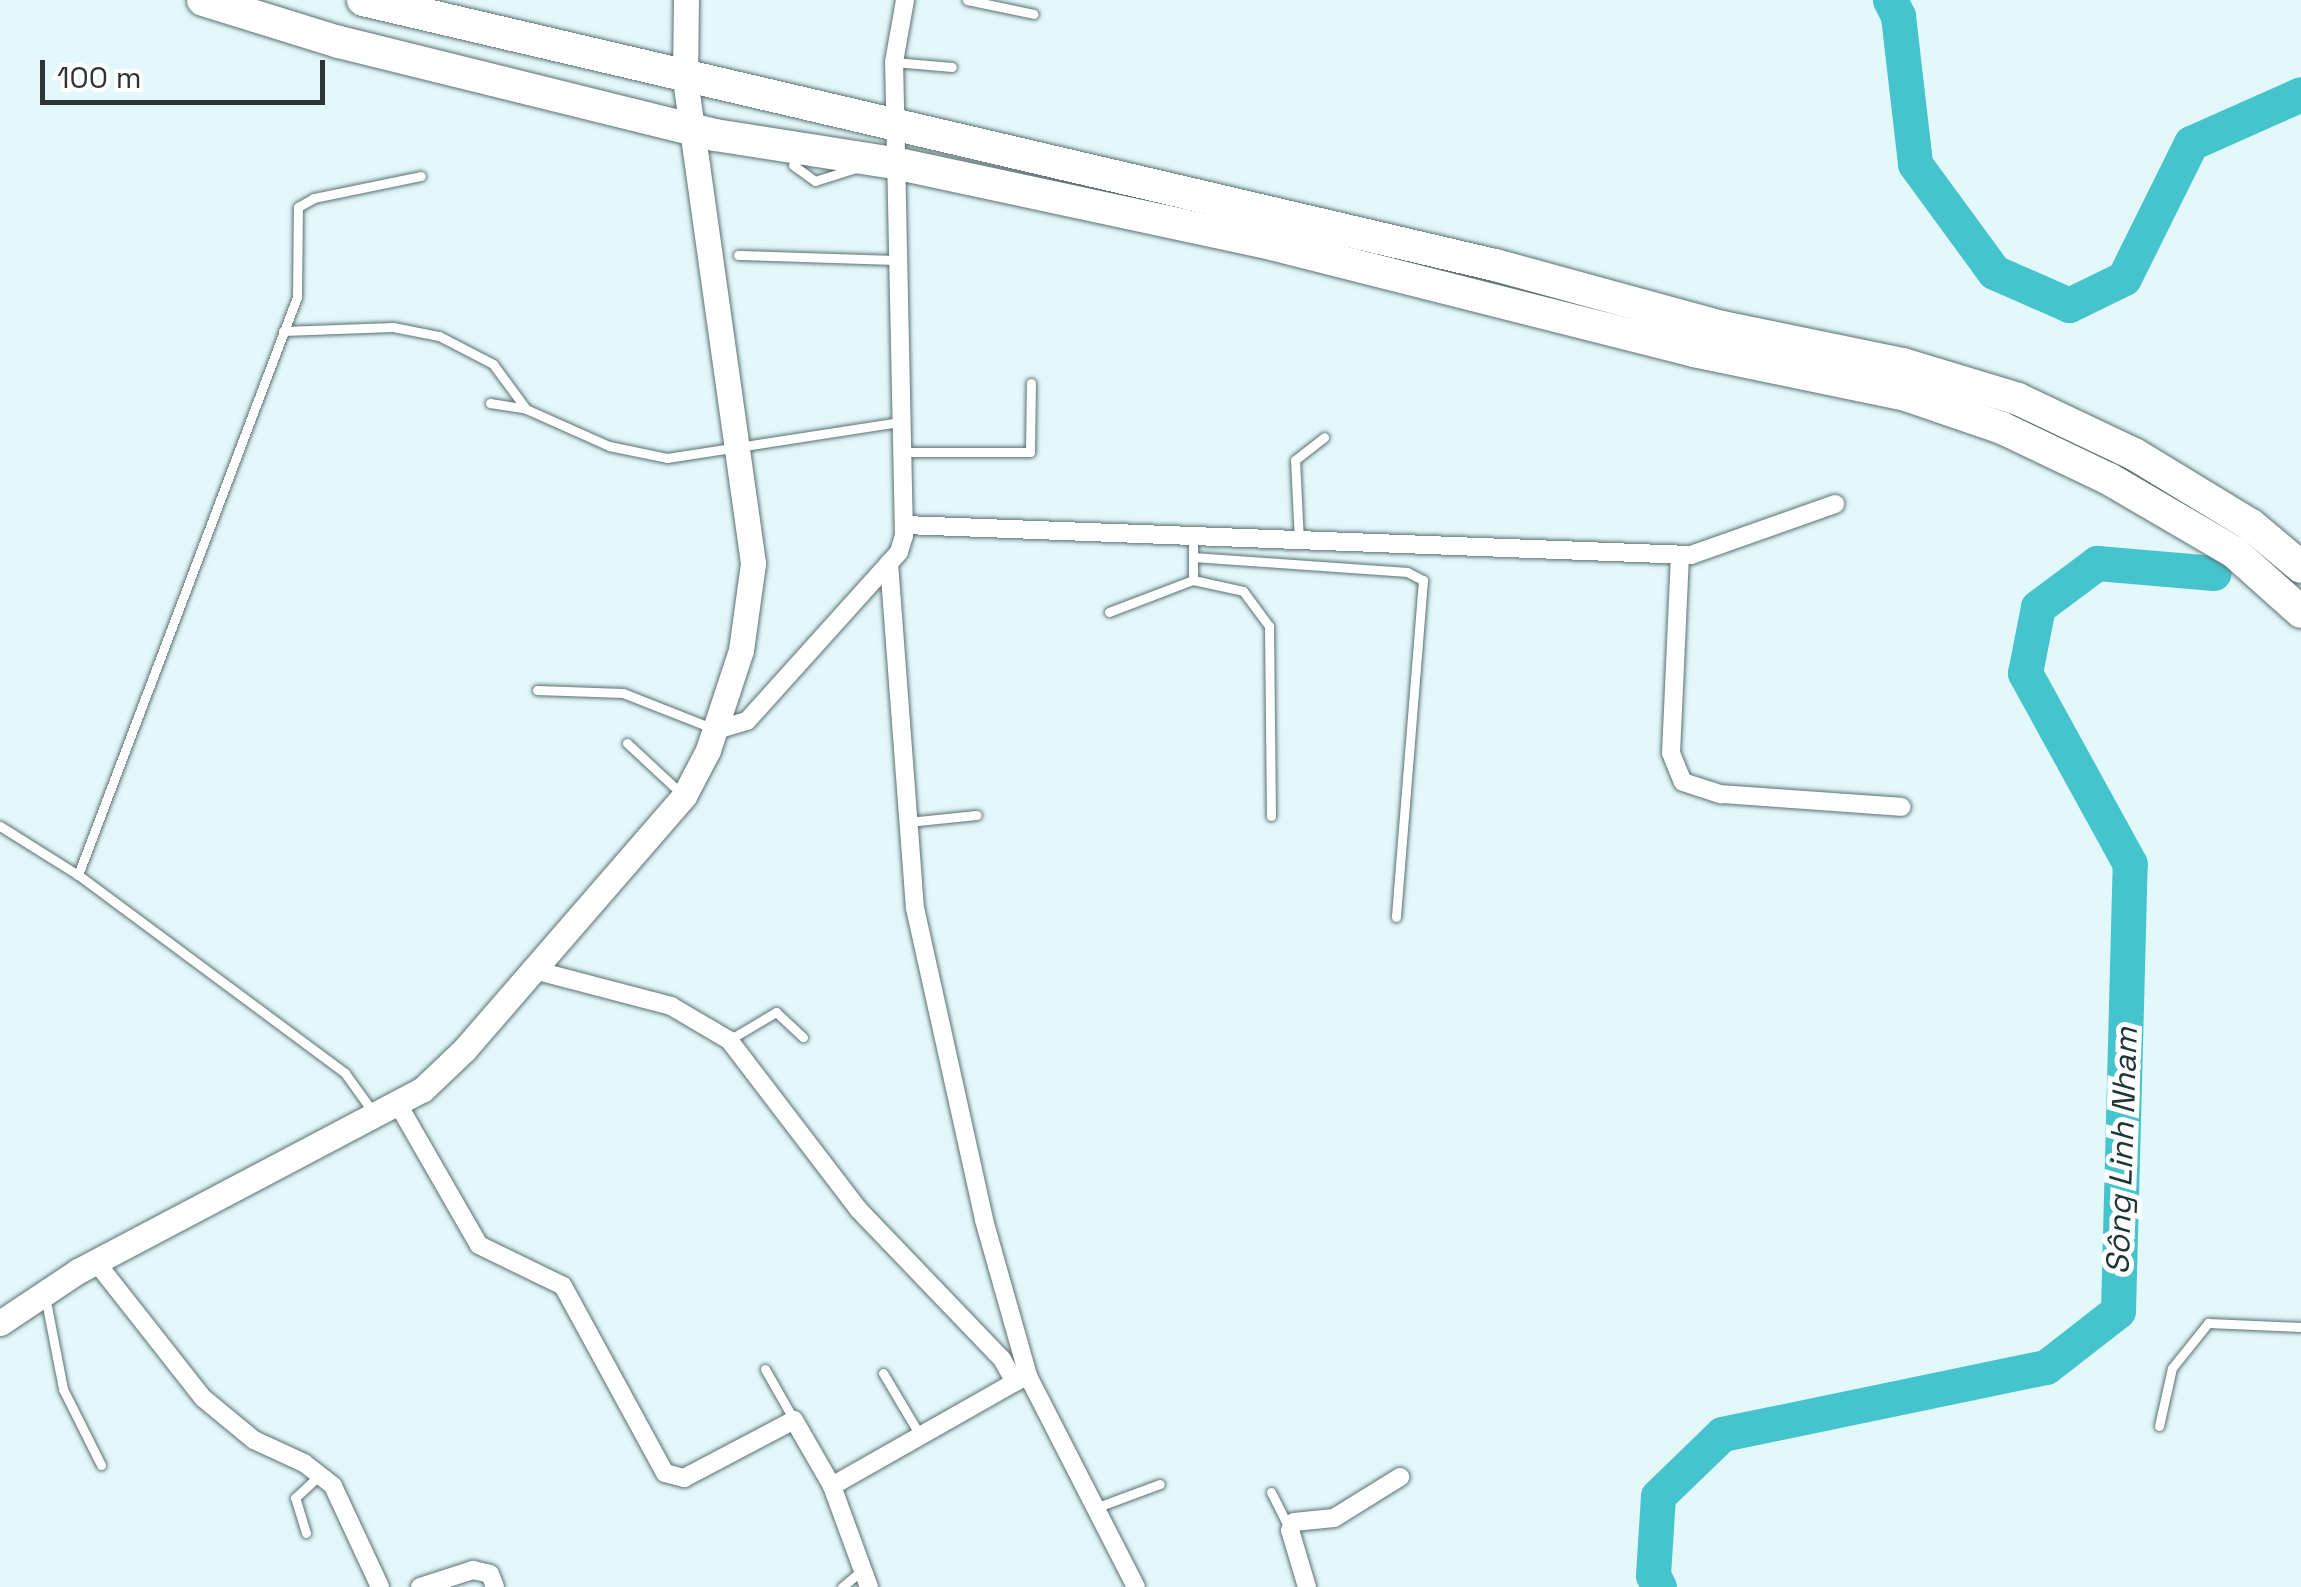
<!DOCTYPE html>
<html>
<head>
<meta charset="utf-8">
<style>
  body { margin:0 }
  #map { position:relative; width:2301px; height:1587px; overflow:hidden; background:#e2f8fa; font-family:"Space Grotesk",sans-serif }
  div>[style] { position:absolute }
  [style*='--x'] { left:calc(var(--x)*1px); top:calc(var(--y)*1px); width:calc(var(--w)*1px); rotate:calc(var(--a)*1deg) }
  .river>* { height:35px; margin:-17.5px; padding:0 17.5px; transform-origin:17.5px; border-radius:17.5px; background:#45c4cd }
  .roads { filter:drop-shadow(0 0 2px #5c7071) drop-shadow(0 0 2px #5c7071) }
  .lane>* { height:9px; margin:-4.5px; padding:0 4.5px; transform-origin:4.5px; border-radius:4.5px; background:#fff }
  .street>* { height:18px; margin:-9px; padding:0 9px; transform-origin:9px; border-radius:9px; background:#fff }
  .secondary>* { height:25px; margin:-12.5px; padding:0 12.5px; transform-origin:12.5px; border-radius:12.5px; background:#fff }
  .highway>* { height:32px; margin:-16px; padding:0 16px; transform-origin:16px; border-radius:16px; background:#fff }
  span { translate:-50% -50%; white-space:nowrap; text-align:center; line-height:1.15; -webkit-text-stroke:10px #fff; paint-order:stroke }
  .water-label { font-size:32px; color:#1e3435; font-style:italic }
  .scale { position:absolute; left:40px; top:60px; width:285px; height:45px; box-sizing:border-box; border:5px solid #2d3636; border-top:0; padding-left:12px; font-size:30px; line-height:35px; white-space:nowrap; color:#2d3636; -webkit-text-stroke:8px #fff; paint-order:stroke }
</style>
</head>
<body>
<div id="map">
  <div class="river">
    <i style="--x:1890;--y:0;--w:18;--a:63"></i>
    <i style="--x:1898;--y:16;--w:149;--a:83.4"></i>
    <i style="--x:1915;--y:164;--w:134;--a:53.8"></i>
    <i style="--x:1994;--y:272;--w:82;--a:23.7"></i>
    <i style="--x:2069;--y:305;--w:61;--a:-26.1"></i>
    <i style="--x:2124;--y:278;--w:151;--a:-63.6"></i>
    <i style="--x:2191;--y:143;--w:120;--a:-24"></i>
    <i style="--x:1659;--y:1587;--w:13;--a:-117"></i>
    <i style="--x:1653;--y:1575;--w:79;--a:-86.4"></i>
    <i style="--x:1658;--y:1496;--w:89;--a:-44.1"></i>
    <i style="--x:1722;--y:1434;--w:331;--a:-11.7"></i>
    <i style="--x:2046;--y:1367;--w:91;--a:-37.9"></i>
    <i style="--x:2118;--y:1311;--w:447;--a:-88.5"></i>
    <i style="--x:2130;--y:864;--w:218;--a:-118.8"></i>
    <i style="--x:2025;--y:673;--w:67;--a:-78.9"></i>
    <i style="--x:2038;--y:607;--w:74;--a:-36.7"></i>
    <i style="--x:2097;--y:563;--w:117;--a:4.9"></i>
  </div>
  <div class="roads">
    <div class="lane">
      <i style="--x:967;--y:0;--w:68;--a:11.8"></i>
      <i style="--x:894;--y:62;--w:58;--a:4.9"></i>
      <i style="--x:793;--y:165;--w:27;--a:36"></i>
      <i style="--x:815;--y:181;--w:43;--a:-17.6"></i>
      <i style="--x:738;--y:255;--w:160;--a:1.8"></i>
      <i style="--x:283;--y:331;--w:110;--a:-2.1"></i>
      <i style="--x:393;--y:327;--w:47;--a:11.1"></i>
      <i style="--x:439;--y:336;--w:61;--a:27.4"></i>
      <i style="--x:493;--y:364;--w:56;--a:53.7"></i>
      <i style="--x:490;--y:403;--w:36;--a:9"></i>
      <i style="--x:526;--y:409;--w:91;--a:24"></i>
      <i style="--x:609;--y:446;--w:59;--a:11.7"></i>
      <i style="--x:667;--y:458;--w:236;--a:-8.8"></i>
      <i style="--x:907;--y:452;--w:123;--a:0"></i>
      <i style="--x:1030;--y:452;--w:69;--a:-89.2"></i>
      <i style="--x:1193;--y:537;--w:20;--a:90"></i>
      <i style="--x:1193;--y:557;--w:215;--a:4"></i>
      <i style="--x:1407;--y:572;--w:18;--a:27"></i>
      <i style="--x:1423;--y:580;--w:338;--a:94.6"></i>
      <i style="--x:1299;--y:541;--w:81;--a:-92.8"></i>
      <i style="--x:1295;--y:460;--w:37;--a:-38"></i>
      <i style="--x:1193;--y:580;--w:51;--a:12.4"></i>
      <i style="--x:1243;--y:591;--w:44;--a:53.4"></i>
      <i style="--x:1269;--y:626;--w:190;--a:89.4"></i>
      <i style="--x:1109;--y:612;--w:90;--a:-20.9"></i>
      <i style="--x:1193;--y:580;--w:23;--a:-90"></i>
      <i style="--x:537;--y:690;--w:86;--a:2"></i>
      <i style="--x:623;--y:693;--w:96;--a:21.5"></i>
      <i style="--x:627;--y:743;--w:76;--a:42.9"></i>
      <i style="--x:908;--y:822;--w:69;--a:-5.8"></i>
      <i style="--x:0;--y:826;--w:92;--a:32.1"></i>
      <i style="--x:729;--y:1040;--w:55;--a:-30.8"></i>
      <i style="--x:776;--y:1012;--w:37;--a:43"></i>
      <i style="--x:373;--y:1112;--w:48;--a:-125.7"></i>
      <i style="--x:345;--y:1073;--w:332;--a:-143.4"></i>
      <i style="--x:78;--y:875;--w:618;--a:-69.25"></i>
      <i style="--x:297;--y:297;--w:90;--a:-89.4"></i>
      <i style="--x:298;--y:207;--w:18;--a:-29"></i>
      <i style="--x:314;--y:198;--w:109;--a:-11.6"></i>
      <i style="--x:45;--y:1296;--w:95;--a:79"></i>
      <i style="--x:63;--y:1389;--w:85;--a:63.4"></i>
      <i style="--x:765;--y:1369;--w:59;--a:60.4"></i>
      <i style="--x:883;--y:1373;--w:72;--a:59.2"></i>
      <i style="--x:2159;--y:1426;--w:59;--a:-77.4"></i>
      <i style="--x:2172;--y:1368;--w:58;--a:-51.3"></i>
      <i style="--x:2208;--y:1323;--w:93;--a:2.5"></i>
      <i style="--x:1271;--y:1492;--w:40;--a:63.4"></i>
      <i style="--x:1095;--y:1508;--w:69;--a:-20.3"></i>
      <i style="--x:306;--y:1533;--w:37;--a:-107"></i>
      <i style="--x:295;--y:1498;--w:35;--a:-43"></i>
      <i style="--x:842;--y:1587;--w:25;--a:-40"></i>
    </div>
    <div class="street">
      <i style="--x:905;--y:525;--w:787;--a:2.19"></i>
      <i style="--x:1691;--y:555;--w:153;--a:-19.5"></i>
      <i style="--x:1680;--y:555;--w:198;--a:92.6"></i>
      <i style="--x:1671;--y:753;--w:31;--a:68"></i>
      <i style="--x:1683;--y:782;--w:40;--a:18"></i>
      <i style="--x:1721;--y:794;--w:181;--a:4.1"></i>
      <i style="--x:889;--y:563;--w:346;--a:85.7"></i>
      <i style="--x:915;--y:908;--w:320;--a:77.5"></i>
      <i style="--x:984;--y:1220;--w:162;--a:74.2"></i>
      <i style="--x:717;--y:730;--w:31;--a:-17"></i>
      <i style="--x:747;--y:721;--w:227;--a:-48"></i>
      <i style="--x:899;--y:552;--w:17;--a:-73"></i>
      <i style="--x:904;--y:536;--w:474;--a:-91.2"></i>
      <i style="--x:894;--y:62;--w:63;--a:-79.9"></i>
      <i style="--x:534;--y:970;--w:142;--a:14.7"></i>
      <i style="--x:671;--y:1006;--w:67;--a:30.4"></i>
      <i style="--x:729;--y:1040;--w:213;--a:52.6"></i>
      <i style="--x:858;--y:1209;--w:208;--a:46.2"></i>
      <i style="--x:1002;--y:1359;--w:26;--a:61"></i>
      <i style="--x:1015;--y:1382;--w:14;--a:-25"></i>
      <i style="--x:1028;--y:1376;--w:237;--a:62.9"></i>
      <i style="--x:399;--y:1106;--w:160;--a:60.1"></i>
      <i style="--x:479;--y:1245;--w:93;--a:26"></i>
      <i style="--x:563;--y:1286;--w:213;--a:61.4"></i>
      <i style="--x:665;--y:1473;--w:20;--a:15"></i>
      <i style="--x:684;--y:1478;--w:124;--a:-27.8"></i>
      <i style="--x:794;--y:1420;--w:76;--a:60.1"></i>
      <i style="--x:832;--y:1486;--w:108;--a:69.9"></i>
      <i style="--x:96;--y:1262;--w:173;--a:51.8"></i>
      <i style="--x:203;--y:1398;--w:66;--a:39.5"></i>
      <i style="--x:254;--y:1440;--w:55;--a:24.7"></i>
      <i style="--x:304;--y:1463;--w:37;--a:38"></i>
      <i style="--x:333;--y:1486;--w:111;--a:65"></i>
      <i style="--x:832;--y:1486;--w:210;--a:-29.6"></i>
      <i style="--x:420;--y:1587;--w:56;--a:-17.8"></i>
      <i style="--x:473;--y:1570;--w:17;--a:13"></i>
      <i style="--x:490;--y:1574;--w:14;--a:69"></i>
      <i style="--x:1307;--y:1587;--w:59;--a:-106.6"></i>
      <i style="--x:1290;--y:1530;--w:9;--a:-63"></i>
      <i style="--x:1294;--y:1522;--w:40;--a:-5.7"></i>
      <i style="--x:1334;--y:1518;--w:78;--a:-31.8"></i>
    </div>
    <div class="secondary">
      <i style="--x:0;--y:1323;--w:94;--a:-33.7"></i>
      <i style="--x:78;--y:1271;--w:389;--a:-27.8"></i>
      <i style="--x:422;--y:1090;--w:58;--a:-43.6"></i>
      <i style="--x:464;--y:1050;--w:336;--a:-49.1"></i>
      <i style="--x:684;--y:796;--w:52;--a:-62.4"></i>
      <i style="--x:708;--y:750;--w:105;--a:-71.7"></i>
      <i style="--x:741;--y:650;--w:88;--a:-82.1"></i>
      <i style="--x:753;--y:563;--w:488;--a:-98"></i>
      <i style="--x:685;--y:80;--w:80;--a:-89.3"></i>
    </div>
    <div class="highway">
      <i style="--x:203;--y:0;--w:142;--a:17.2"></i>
      <i style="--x:339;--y:42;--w:387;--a:13.9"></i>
      <i style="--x:715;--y:135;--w:181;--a:8.9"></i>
      <i style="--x:894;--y:163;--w:377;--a:12.1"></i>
      <i style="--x:1263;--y:242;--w:445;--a:14.2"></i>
      <i style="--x:1694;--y:351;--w:217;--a:11.7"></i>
      <i style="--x:1906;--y:395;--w:102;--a:19"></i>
      <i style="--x:2002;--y:428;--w:119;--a:25.5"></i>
      <i style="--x:2109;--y:479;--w:145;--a:30.3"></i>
      <i style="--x:2234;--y:552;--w:90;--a:41.8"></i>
      <i style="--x:363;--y:0;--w:1163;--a:13.18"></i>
      <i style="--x:1495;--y:265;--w:235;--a:15.3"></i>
      <i style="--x:1722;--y:327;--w:185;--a:11.6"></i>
      <i style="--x:1903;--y:364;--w:120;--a:16.9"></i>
      <i style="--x:2018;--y:399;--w:128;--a:25.4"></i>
      <i style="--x:2134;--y:454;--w:137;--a:31.3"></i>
      <i style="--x:2251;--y:525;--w:65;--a:40"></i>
    </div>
  </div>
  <div class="water-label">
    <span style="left:2122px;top:1151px;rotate:-88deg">Sông Linh Nham</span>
  </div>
  <div class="scale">100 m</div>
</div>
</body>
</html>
